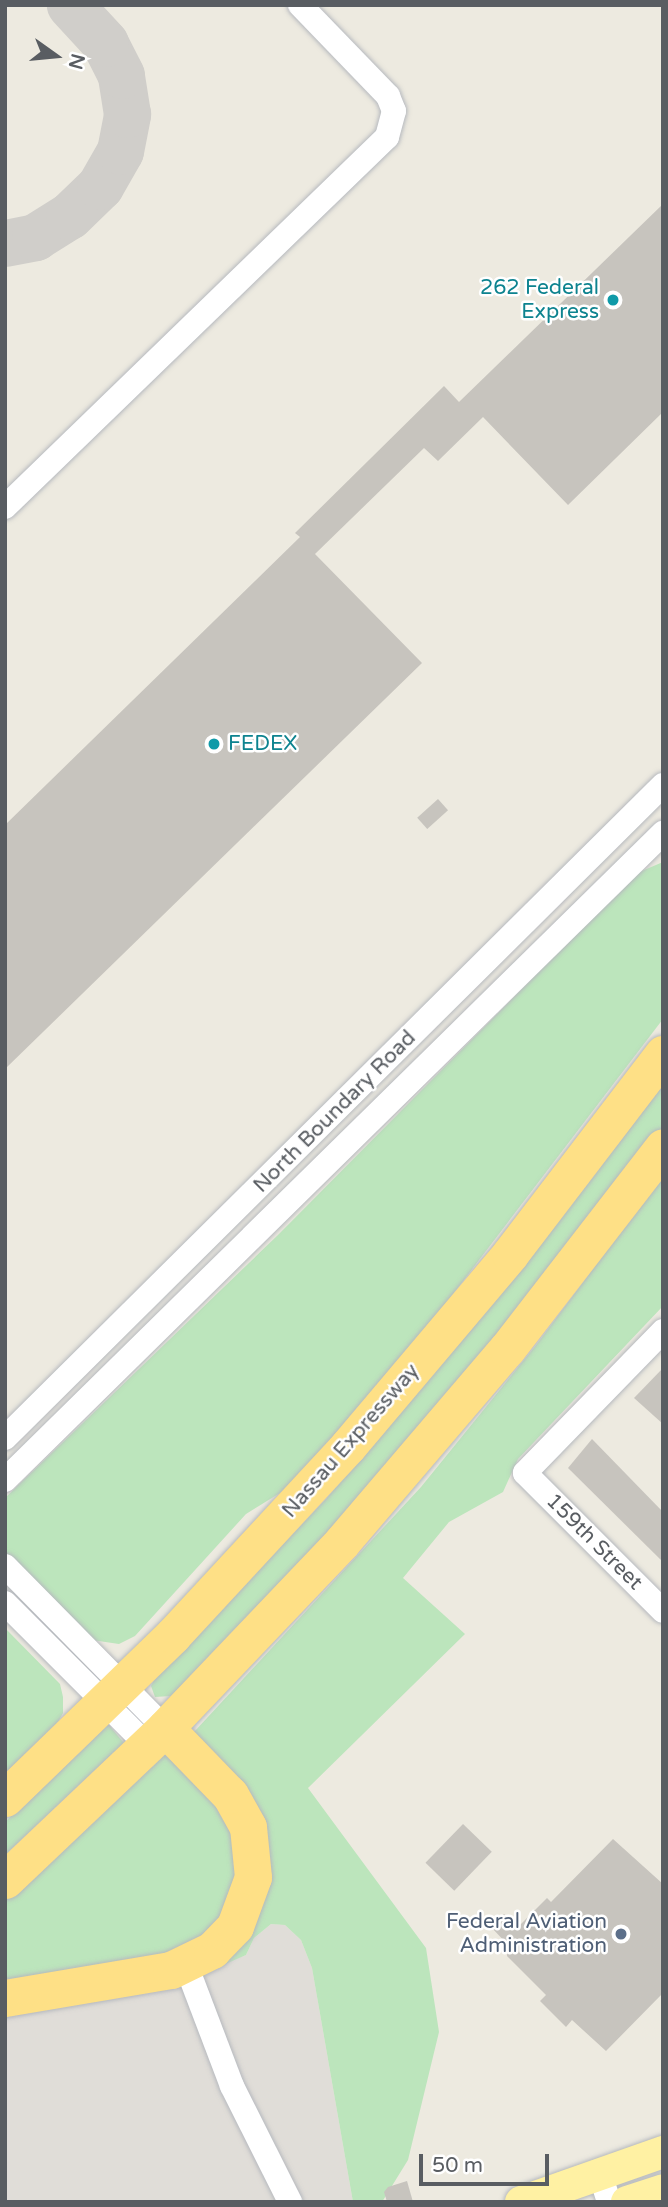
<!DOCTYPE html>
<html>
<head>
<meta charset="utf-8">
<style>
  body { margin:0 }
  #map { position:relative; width:668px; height:2207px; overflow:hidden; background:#edeae0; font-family:"Varela Round",sans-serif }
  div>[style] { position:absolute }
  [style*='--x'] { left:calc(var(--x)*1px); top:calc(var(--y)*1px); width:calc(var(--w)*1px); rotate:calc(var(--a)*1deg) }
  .industrial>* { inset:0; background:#e0ddd8 }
  .green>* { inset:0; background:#bce5bc }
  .taxiway>* { height:47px; margin:-23.5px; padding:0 23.5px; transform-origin:23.5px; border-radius:23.5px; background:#d0ceca }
  .building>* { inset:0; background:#c7c4be; transform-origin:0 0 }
  .roads { filter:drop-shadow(0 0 2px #b6b9be) drop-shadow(0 0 2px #b6b9be) }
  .minor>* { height:24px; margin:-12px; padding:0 12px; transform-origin:12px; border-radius:12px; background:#fff }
  .major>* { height:32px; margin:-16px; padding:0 16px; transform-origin:16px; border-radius:16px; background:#fff1a3 }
  .highway>* { height:37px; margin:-18.5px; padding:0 18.5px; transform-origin:18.5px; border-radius:18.5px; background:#fee086 }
  .dots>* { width:19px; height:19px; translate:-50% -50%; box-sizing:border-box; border:4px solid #fff; border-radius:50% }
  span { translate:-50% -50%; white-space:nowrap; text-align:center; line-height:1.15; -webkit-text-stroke:5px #fff; paint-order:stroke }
  .culture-label { font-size:21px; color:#0d838f }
  .right { translate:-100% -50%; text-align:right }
  .left { translate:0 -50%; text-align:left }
  .street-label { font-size:21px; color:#595d62 }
  .service-label { font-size:21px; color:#4e5e75 }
  .frame { position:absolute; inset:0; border:7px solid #595d62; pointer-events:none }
  .north { position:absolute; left:21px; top:21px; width:70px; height:70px; -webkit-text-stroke:5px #fff; paint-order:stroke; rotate:105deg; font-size:19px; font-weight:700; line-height:28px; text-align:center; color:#595d62 }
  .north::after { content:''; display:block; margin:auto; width:24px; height:32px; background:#595d62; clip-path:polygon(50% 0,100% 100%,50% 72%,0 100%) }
  .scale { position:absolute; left:419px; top:2154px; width:130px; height:32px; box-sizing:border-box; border:4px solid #595d62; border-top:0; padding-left:9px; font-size:21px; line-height:24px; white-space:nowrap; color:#595d62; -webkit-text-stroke:5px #fff; paint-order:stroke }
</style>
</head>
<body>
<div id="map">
  <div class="industrial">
    <i style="clip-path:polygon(271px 1924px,285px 1925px,301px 1940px,312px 1968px,353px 2202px,5px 2202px,5px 2017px,148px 1993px,246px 1955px,254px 1938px)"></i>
  </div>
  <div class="green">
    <i style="clip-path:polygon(663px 862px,663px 1019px,402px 1361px,293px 1485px,246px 1514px,135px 1636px,119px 1644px,92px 1640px,5px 1555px,5px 1498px,278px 1235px,637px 873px)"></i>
    <i style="clip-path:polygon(663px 1079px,663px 1129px,636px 1165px,333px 1532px,171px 1696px,155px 1697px,151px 1686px,155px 1678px,327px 1498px,586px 1186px)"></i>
    <i style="clip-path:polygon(663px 1175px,663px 1306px,518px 1459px,503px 1492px,449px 1522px,403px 1578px,465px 1634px,308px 1788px,426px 1948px,439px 2032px,408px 2160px,382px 2202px,353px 2202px,312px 1968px,301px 1940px,285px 1925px,271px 1924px,254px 1938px,246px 1955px,214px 1969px,263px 1832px,194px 1732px,421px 1487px,537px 1344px)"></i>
    <i style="clip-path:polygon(5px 1628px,60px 1684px,63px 1697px,63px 1713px,55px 1727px,5px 1774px)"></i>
    <i style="clip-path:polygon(108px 1724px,124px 1743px,5px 1855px,5px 1822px)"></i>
    <i style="clip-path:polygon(167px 1749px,240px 1830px,243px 1874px,211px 1934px,157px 1959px,5px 1991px,5px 1901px)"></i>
  </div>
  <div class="taxiway">
    <i style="--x:5;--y:243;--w:31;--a:-11"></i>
    <i style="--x:35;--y:237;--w:40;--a:-32"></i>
    <i style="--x:69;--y:216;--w:43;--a:-44.1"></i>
    <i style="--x:100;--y:186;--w:40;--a:-60.3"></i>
    <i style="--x:120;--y:151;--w:38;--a:-79"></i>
    <i style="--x:127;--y:114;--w:39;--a:-99"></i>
    <i style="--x:121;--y:75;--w:36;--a:-117"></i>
    <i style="--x:105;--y:43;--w:52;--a:-132.6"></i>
  </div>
  <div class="building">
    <i style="clip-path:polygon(663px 204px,663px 412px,568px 505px,483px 417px,438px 461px,424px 448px,315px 554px,422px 663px,5px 1069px,5px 825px,300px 537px,295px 533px,444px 386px,459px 402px)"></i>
    <i style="left:438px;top:799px;width:15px;height:28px;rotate:48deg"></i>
    <i style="clip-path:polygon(663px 1368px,663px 1424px,634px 1398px)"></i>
    <i style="clip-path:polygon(592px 1439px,663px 1512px,663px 1562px,568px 1468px)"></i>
    <i style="left:463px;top:1824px;width:40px;height:54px;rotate:44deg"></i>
    <i style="clip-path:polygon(613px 1839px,663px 1884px,663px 1993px,606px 2051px,572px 2020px,566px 2027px,540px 2001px,546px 1995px,507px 1956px,508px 1945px,491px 1927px,504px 1914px,518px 1927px,547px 1898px,551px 1902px)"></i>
    <i style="clip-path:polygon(407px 2181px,413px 2202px,387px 2202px,384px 2192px,388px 2187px)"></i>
  </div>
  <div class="roads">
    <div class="minor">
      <i style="--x:5;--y:507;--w:532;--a:-44.09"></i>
      <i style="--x:387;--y:137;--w:27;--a:-75"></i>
      <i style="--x:394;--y:111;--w:16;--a:-112"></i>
      <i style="--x:388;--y:96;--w:127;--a:-134"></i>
      <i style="--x:663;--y:1331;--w:198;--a:134.2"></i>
      <i style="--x:525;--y:1473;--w:195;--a:45"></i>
      <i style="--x:5;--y:1438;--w:927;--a:-44.78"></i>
      <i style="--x:5;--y:1480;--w:923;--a:-44.52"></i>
      <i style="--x:5;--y:1566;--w:228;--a:45.4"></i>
      <i style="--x:5;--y:1603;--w:201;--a:45"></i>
      <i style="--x:186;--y:1965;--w:129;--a:69.2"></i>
      <i style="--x:232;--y:2086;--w:130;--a:63.4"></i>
      <i style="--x:601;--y:2177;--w:26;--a:72"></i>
    </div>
    <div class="major">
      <i style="--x:521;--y:2202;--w:151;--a:-19.4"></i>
      <i style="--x:627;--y:2202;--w:38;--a:-18"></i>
    </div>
    <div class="highway">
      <i style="--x:5;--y:1798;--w:234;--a:-44.1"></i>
      <i style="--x:173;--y:1635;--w:258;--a:-47.2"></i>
      <i style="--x:348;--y:1446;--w:251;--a:-49.8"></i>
      <i style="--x:510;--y:1254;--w:252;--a:-52.6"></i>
      <i style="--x:5;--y:1880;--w:221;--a:-43.5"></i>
      <i style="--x:165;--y:1728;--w:257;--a:-46.4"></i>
      <i style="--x:342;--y:1542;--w:254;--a:-49.5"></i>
      <i style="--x:507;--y:1349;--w:255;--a:-52.3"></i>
      <i style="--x:5;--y:1998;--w:168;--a:-9.6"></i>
      <i style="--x:171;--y:1970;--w:46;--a:-26"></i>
      <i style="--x:212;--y:1950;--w:33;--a:-46"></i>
      <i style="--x:235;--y:1926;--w:52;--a:-69.8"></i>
      <i style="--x:253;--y:1877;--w:50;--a:-95.7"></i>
      <i style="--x:248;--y:1827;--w:37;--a:-119"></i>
      <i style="--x:230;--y:1795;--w:93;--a:-134.1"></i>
    </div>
  </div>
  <div class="dots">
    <i style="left:613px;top:300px;background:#0f9aa8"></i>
    <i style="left:214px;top:744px;background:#0f9aa8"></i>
    <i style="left:621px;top:1934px;background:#5c6f8a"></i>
  </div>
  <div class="culture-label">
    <span class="right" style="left:599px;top:300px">262 Federal<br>Express</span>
    <span class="left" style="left:228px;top:744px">FEDEX</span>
  </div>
  <div class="street-label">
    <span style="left:335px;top:1112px;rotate:-45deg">North Boundary Road</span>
    <span style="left:351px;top:1441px;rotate:-49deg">Nassau Expressway</span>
    <span style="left:594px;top:1542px;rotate:45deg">159th Street</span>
  </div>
  <div class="service-label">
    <span class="right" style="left:607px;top:1934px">Federal Aviation<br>Administration</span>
  </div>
  <div class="frame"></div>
  <div class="north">N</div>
  <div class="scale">50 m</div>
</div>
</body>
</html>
